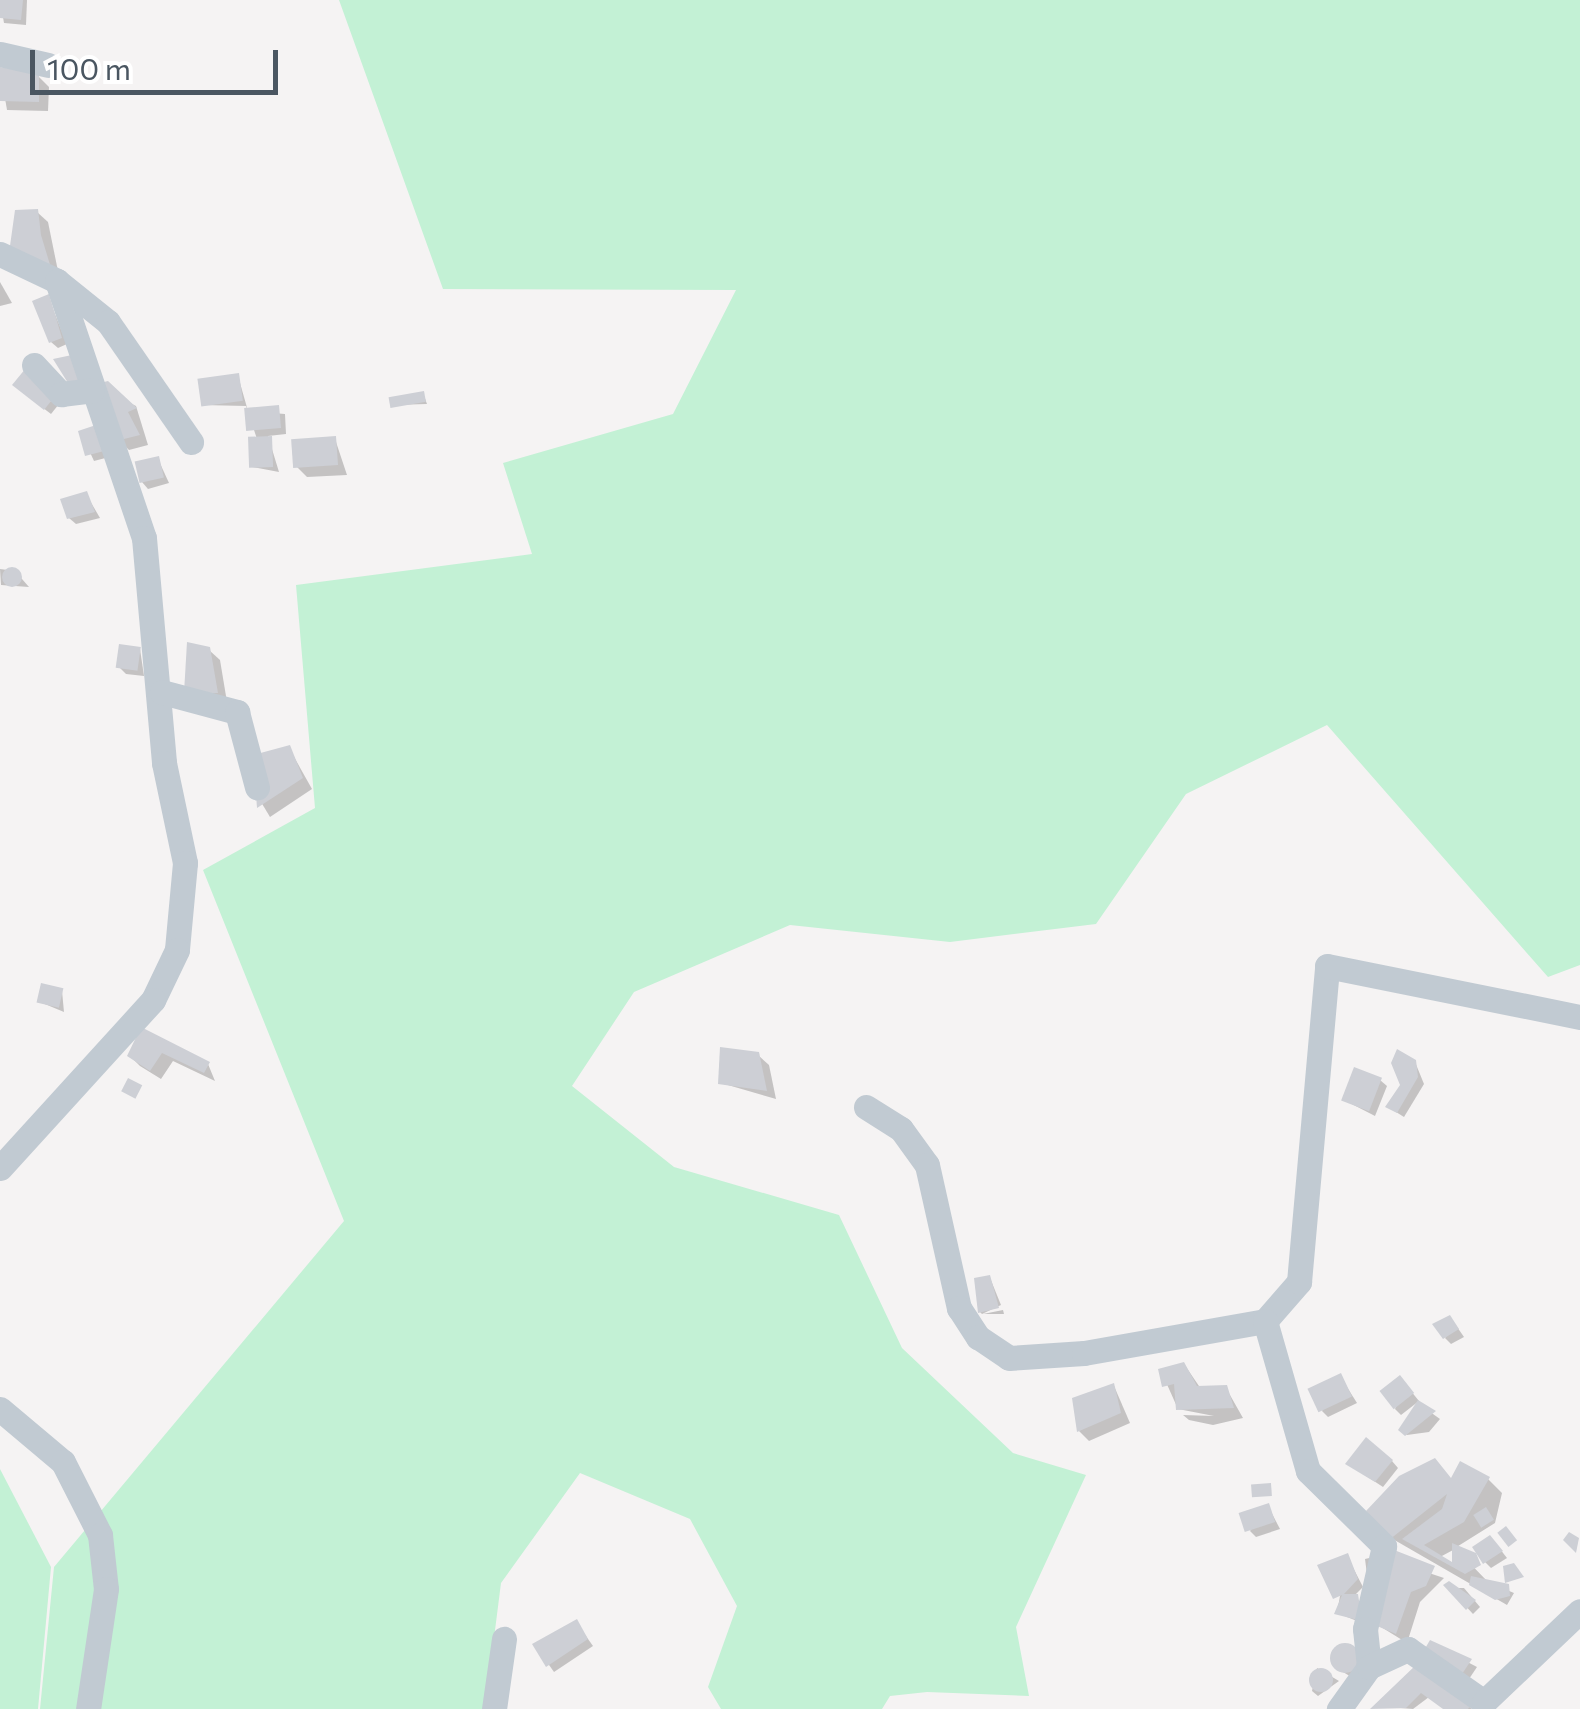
<!DOCTYPE html>
<html>
<head>
<meta charset="utf-8">
<style>
  body { margin:0 }
  #map { position:relative; width:1580px; height:1709px; overflow:hidden; background:#f5f3f3; font-family:Commissioner,sans-serif }
  div>[style] { position:absolute }
  [style*='--x'] { left:calc(var(--x)*1px); top:calc(var(--y)*1px); width:calc(var(--w)*1px); rotate:calc(var(--a)*1deg) }
  .green>* { inset:0; background:#c3f1d5 }
  .shadow>* { inset:0; background:#0003 }
  .building>* { inset:0; background:#cdcfd5; transform-origin:0 0 }
  .round { border-radius:50% }
  .minor>* { height:25px; margin:-12.5px; padding:0 12.5px; transform-origin:12.5px; border-radius:12.5px; background:#c1cad2 }
  span { translate:-50% -50%; white-space:nowrap; text-align:center; line-height:1.15; -webkit-text-stroke:8px #fff; paint-order:stroke }
  .scale { position:absolute; left:30px; top:50px; width:248px; height:45px; box-sizing:border-box; border:5px solid #4a5661; border-top:0; padding-left:12px; font-size:30px; line-height:35px; white-space:nowrap; color:#4a5661; -webkit-text-stroke:8px #fff; paint-order:stroke }
</style>
</head>
<body>
<div id="map">
  <div class="green">
    <i style="clip-path:polygon(339px 0,1580px 0,1580px 965px,1548px 977px,1327px 725px,1186px 794px,1096px 924px,950px 942px,790px 925px,634px 992px,572px 1086px,674px 1167px,839px 1215px,902px 1348px,1013px 1453px,1086px 1475px,1016px 1627px,1029px 1696px,927px 1692px,890px 1696px,882px 1709px,721px 1709px,708px 1687px,737px 1606px,690px 1519px,580px 1473px,501px 1583px,485px 1709px,40px 1709px,54px 1567px,344px 1221px,203px 870px,315px 808px,296px 585px,532px 554px,503px 463px,673px 414px,736px 290px,443px 289px)"></i>
    <i style="clip-path:polygon(0 1469px,51px 1567px,38px 1709px,0 1709px)"></i>
  </div>
  <div class="shadow">
    <i style="clip-path:polygon(0 0,27px 0,26px 25px,4px 23px)"></i>
    <i style="clip-path:polygon(0 69px,38px 76px,49px 87px,48px 111px,7px 110px)"></i>
    <i style="clip-path:polygon(37px 212px,48px 222px,59px 276px,22px 262px)"></i>
    <i style="clip-path:polygon(0 282px,12px 303px,0 306px)"></i>
    <i style="clip-path:polygon(48px 297px,67px 344px,58px 348px,51px 342px)"></i>
    <i style="clip-path:polygon(238px 376px,248px 411px,285px 414px,286px 434px,268px 436px,279px 472px,252px 467px,257px 439px,246px 406px,202px 405px)"></i>
    <i style="clip-path:polygon(100px 388px,136px 406px,148px 445px,129px 450px,118px 439px)"></i>
    <i style="clip-path:polygon(21px 391px,59px 404px,51px 414px)"></i>
    <i style="clip-path:polygon(423px 393px,427px 404px,392px 405px)"></i>
    <i style="clip-path:polygon(81px 433px,113px 456px,94px 461px)"></i>
    <i style="clip-path:polygon(335px 439px,347px 475px,307px 477px,297px 467px)"></i>
    <i style="clip-path:polygon(158px 459px,169px 483px,148px 489px,142px 482px)"></i>
    <i style="clip-path:polygon(86px 494px,100px 518px,76px 524px,69px 518px)"></i>
    <i style="clip-path:polygon(0 569px,15px 571px,29px 587px,1px 585px)"></i>
    <i style="clip-path:polygon(140px 649px,144px 676px,126px 674px,119px 667px)"></i>
    <i style="clip-path:polygon(209px 650px,220px 660px,227px 702px,197px 702px)"></i>
    <i style="clip-path:polygon(289px 748px,312px 789px,270px 817px,255px 792px)"></i>
    <i style="clip-path:polygon(62px 991px,64px 1012px,40px 1002px)"></i>
    <i style="clip-path:polygon(142px 1030px,208px 1064px,215px 1081px,173px 1061px,161px 1079px,140px 1066px,130px 1056px)"></i>
    <i style="clip-path:polygon(758px 1055px,769px 1065px,776px 1099px,721px 1083px)"></i>
    <i style="clip-path:polygon(1415px 1062px,1424px 1084px,1404px 1117px,1388px 1107px)"></i>
    <i style="clip-path:polygon(1380px 1080px,1387px 1086px,1375px 1116px,1344px 1100px)"></i>
    <i style="clip-path:polygon(990px 1278px,1001px 1305px,982px 1314px,980px 1312px)"></i>
    <i style="clip-path:polygon(1003px 1310px,1004px 1314px,983px 1314px)"></i>
    <i style="clip-path:polygon(1455px 1324px,1464px 1337px,1451px 1344px,1445px 1338px)"></i>
    <i style="clip-path:polygon(1184px 1364px,1201px 1389px,1226px 1388px,1243px 1418px,1213px 1425px,1189px 1420px,1183px 1415px,1214px 1416px,1178px 1409px,1161px 1371px)"></i>
    <i style="clip-path:polygon(1340px 1376px,1357px 1403px,1328px 1417px,1322px 1411px)"></i>
    <i style="clip-path:polygon(1406px 1385px,1419px 1401px,1401px 1415px,1395px 1409px)"></i>
    <i style="clip-path:polygon(1114px 1386px,1130px 1423px,1089px 1441px,1079px 1431px)"></i>
    <i style="clip-path:polygon(1419px 1404px,1440px 1419px,1429px 1432px,1407px 1435px,1401px 1430px)"></i>
    <i style="clip-path:polygon(1392px 1461px,1398px 1468px,1383px 1487px,1348px 1464px)"></i>
    <i style="clip-path:polygon(evenodd,1488px 1479px,1502px 1493px,1495px 1523px,1455px 1548px,1488px 1582px,1514px 1593px,1507px 1605px,1391px 1538px,1452px 1480px,1488px 1479px,1455px 1549px,1455px 1566px,1440px 1557px,1455px 1549px)"></i>
    <i style="clip-path:polygon(1268px 1506px,1280px 1529px,1256px 1537px,1250px 1531px)"></i>
    <i style="clip-path:polygon(1496px 1544px,1507px 1558px,1491px 1568px,1485px 1562px)"></i>
    <i style="clip-path:polygon(1347px 1556px,1363px 1587px,1355px 1595px,1367px 1625px,1337px 1613px)"></i>
    <i style="clip-path:polygon(1378px 1556px,1444px 1578px,1420px 1602px,1407px 1643px,1373px 1622px,1365px 1559px)"></i>
    <i style="clip-path:polygon(1449px 1588px,1464px 1588px,1480px 1607px,1473px 1614px)"></i>
    <i style="clip-path:polygon(576px 1622px,593px 1646px,554px 1672px,535px 1645px)"></i>
    <i style="clip-path:polygon(1431px 1643px,1477px 1667px,1467px 1682px)"></i>
    <i style="clip-path:polygon(1338px 1645px,1361px 1651px,1358px 1681px,1333px 1666px)"></i>
    <i style="clip-path:polygon(1317px 1668px,1339px 1681px,1318px 1696px,1312px 1691px)"></i>
    <i style="clip-path:polygon(1432px 1679px,1472px 1709px,1445px 1709px,1429px 1697px,1413px 1709px,1376px 1706px)"></i>
  </div>
  <div class="building">
    <i style="clip-path:polygon(0 0,23px 0,21px 20px,0 18px)"></i>
    <i style="clip-path:polygon(0 67px,39px 74px,39px 102px,0 101px)"></i>
    <i style="clip-path:polygon(38px 209px,41px 235px,51px 268px,9px 253px,15px 210px)"></i>
    <i style="clip-path:polygon(49px 294px,62px 338px,49px 343px,32px 301px)"></i>
    <i style="clip-path:polygon(72px 355px,81px 382px,73px 391px,53px 359px)"></i>
    <i style="clip-path:polygon(26px 368px,55px 396px,44px 410px,12px 385px)"></i>
    <i style="left:239px;top:373px;width:28px;height:42px;rotate:82deg"></i>
    <i style="clip-path:polygon(108px 381px,137px 408px,128px 412px,140px 435px,116px 441px,96px 384px)"></i>
    <i style="left:424px;top:391px;width:11px;height:36px;rotate:80deg"></i>
    <i style="left:279px;top:405px;width:23px;height:35px;rotate:85deg"></i>
    <i style="clip-path:polygon(96px 425px,108px 450px,85px 456px,78px 431px)"></i>
    <i style="left:272px;top:436px;width:31px;height:24px;rotate:88deg"></i>
    <i style="left:336px;top:436px;width:29px;height:45px;rotate:86deg"></i>
    <i style="left:159px;top:456px;width:22px;height:25px;rotate:77deg"></i>
    <i style="clip-path:polygon(87px 491px,95px 512px,67px 519px,60px 499px)"></i>
    <i class="round" style="left:2px;top:567px;width:20px;height:20px"></i>
    <i style="clip-path:polygon(187px 642px,210px 647px,218px 693px,184px 693px)"></i>
    <i style="left:119px;top:644px;width:22px;height:24px;rotate:8deg"></i>
    <i style="clip-path:polygon(290px 745px,303px 778px,257px 808px,253px 755px)"></i>
    <i style="left:41px;top:983px;width:23px;height:20px;rotate:13deg"></i>
    <i style="clip-path:polygon(141px 1027px,210px 1062px,204px 1073px,162px 1053px,150px 1071px,127px 1056px)"></i>
    <i style="clip-path:polygon(720px 1047px,759px 1052px,767px 1091px,718px 1084px)"></i>
    <i style="clip-path:polygon(1397px 1049px,1416px 1060px,1418px 1077px,1397px 1113px,1385px 1107px,1400px 1085px,1391px 1063px)"></i>
    <i style="left:1354px;top:1067px;width:30px;height:36px;rotate:21deg"></i>
    <i style="left:128px;top:1078px;width:16px;height:15px;rotate:27deg"></i>
    <i style="clip-path:polygon(990px 1275px,999px 1308px,978px 1313px,974px 1278px)"></i>
    <i style="clip-path:polygon(1450px 1315px,1459px 1329px,1443px 1339px,1432px 1324px)"></i>
    <i style="clip-path:polygon(1184px 1362px,1197px 1386px,1227px 1385px,1234px 1408px,1176px 1410px,1174px 1384px,1162px 1387px,1158px 1369px)"></i>
    <i style="left:1341px;top:1373px;width:26px;height:37px;rotate:65deg"></i>
    <i style="left:1400px;top:1375px;width:23px;height:26px;rotate:52deg"></i>
    <i style="clip-path:polygon(1114px 1383px,1121px 1413px,1077px 1432px,1072px 1398px)"></i>
    <i style="clip-path:polygon(1418px 1400px,1436px 1411px,1405px 1436px,1398px 1430px)"></i>
    <i style="clip-path:polygon(1366px 1437px,1393px 1460px,1375px 1482px,1345px 1464px)"></i>
    <i style="clip-path:polygon(1435px 1458px,1451px 1478px,1460px 1461px,1490px 1477px,1464px 1522px,1424px 1545px,1452px 1562px,1452px 1543px,1476px 1553px,1472px 1547px,1490px 1535px,1503px 1551px,1483px 1564px,1476px 1553px,1481px 1565px,1465px 1574px,1402px 1539px,1442px 1509px,1447px 1494px,1389px 1540px,1366px 1511px,1399px 1476px)"></i>
    <i style="left:1271px;top:1483px;width:13px;height:20px;rotate:86deg"></i>
    <i style="left:1269px;top:1503px;width:20px;height:32px;rotate:72deg"></i>
    <i style="left:1486px;top:1507px;width:15px;height:15px;rotate:58deg"></i>
    <i style="left:1506px;top:1526px;width:18px;height:11px;rotate:52deg"></i>
    <i style="clip-path:polygon(1569px 1532px,1579px 1538px,1576px 1553px,1563px 1540px)"></i>
    <i style="clip-path:polygon(1389px 1548px,1435px 1566px,1426px 1586px,1411px 1592px,1396px 1634px,1370px 1623px)"></i>
    <i style="clip-path:polygon(1348px 1553px,1358px 1579px,1344px 1594px,1358px 1594px,1362px 1621px,1334px 1614px,1342px 1595px,1333px 1599px,1317px 1565px)"></i>
    <i style="clip-path:polygon(1514px 1563px,1524px 1577px,1505px 1583px,1503px 1566px)"></i>
    <i style="clip-path:polygon(1471px 1576px,1509px 1584px,1510px 1596px,1495px 1600px,1469px 1585px)"></i>
    <i style="clip-path:polygon(1449px 1581px,1476px 1600px,1466px 1610px,1443px 1585px)"></i>
    <i style="clip-path:polygon(577px 1619px,588px 1639px,546px 1667px,532px 1644px)"></i>
    <i style="clip-path:polygon(1430px 1640px,1472px 1659px,1462px 1674px,1423px 1652px)"></i>
    <i class="round" style="left:1330px;top:1643px;width:30px;height:30px"></i>
    <i style="clip-path:polygon(1418px 1663px,1471px 1705px,1468px 1709px,1443px 1709px,1421px 1693px,1406px 1708px,1370px 1709px)"></i>
    <i class="round" style="left:1309px;top:1668px;width:24px;height:24px"></i>
  </div>
  <div class="minor">
    <i style="--x:0;--y:54;--w:49;--a:12.9"></i>
    <i style="--x:0;--y:254;--w:63;--a:25.3"></i>
    <i style="--x:57;--y:281;--w:271;--a:71.3"></i>
    <i style="--x:144;--y:538;--w:226;--a:84.9"></i>
    <i style="--x:164;--y:763;--w:102;--a:78.1"></i>
    <i style="--x:185;--y:863;--w:87;--a:95.3"></i>
    <i style="--x:177;--y:950;--w:55;--a:115.6"></i>
    <i style="--x:153;--y:1000;--w:227;--a:132.3"></i>
    <i style="--x:57;--y:281;--w:65;--a:38.8"></i>
    <i style="--x:108;--y:322;--w:146;--a:55.3"></i>
    <i style="--x:34;--y:365;--w:40;--a:47"></i>
    <i style="--x:61;--y:394;--w:31;--a:-7"></i>
    <i style="--x:162;--y:692;--w:78;--a:14.9"></i>
    <i style="--x:237;--y:712;--w:78;--a:75.1"></i>
    <i style="--x:866;--y:1107;--w:41;--a:32.2"></i>
    <i style="--x:901;--y:1129;--w:44;--a:54.2"></i>
    <i style="--x:927;--y:1165;--w:147;--a:77.4"></i>
    <i style="--x:959;--y:1308;--w:35;--a:57"></i>
    <i style="--x:978;--y:1337;--w:37;--a:34"></i>
    <i style="--x:1009;--y:1358;--w:75;--a:-3.8"></i>
    <i style="--x:1084;--y:1353;--w:184;--a:-10"></i>
    <i style="--x:1265;--y:1321;--w:52;--a:-48.9"></i>
    <i style="--x:1299;--y:1282;--w:317;--a:-84.9"></i>
    <i style="--x:1327;--y:966;--w:258;--a:11.4"></i>
    <i style="--x:1265;--y:1321;--w:156;--a:74"></i>
    <i style="--x:1308;--y:1471;--w:107;--a:44.6"></i>
    <i style="--x:1384;--y:1546;--w:85;--a:102.9"></i>
    <i style="--x:1365;--y:1629;--w:38;--a:84"></i>
    <i style="--x:1369;--y:1667;--w:52;--a:125.5"></i>
    <i style="--x:0;--y:1409;--w:82;--a:40.1"></i>
    <i style="--x:63;--y:1462;--w:82;--a:63.1"></i>
    <i style="--x:100;--y:1535;--w:54;--a:83.7"></i>
    <i style="--x:106;--y:1589;--w:121;--a:98.5"></i>
    <i style="--x:1369;--y:1667;--w:43;--a:-24.8"></i>
    <i style="--x:1408;--y:1649;--w:93;--a:34.9"></i>
    <i style="--x:1484;--y:1702;--w:132;--a:-43.5"></i>
    <i style="--x:494;--y:1709;--w:71;--a:-81.9"></i>
  </div>
  <div class="scale">100 m</div>
</div>
</body>
</html>
